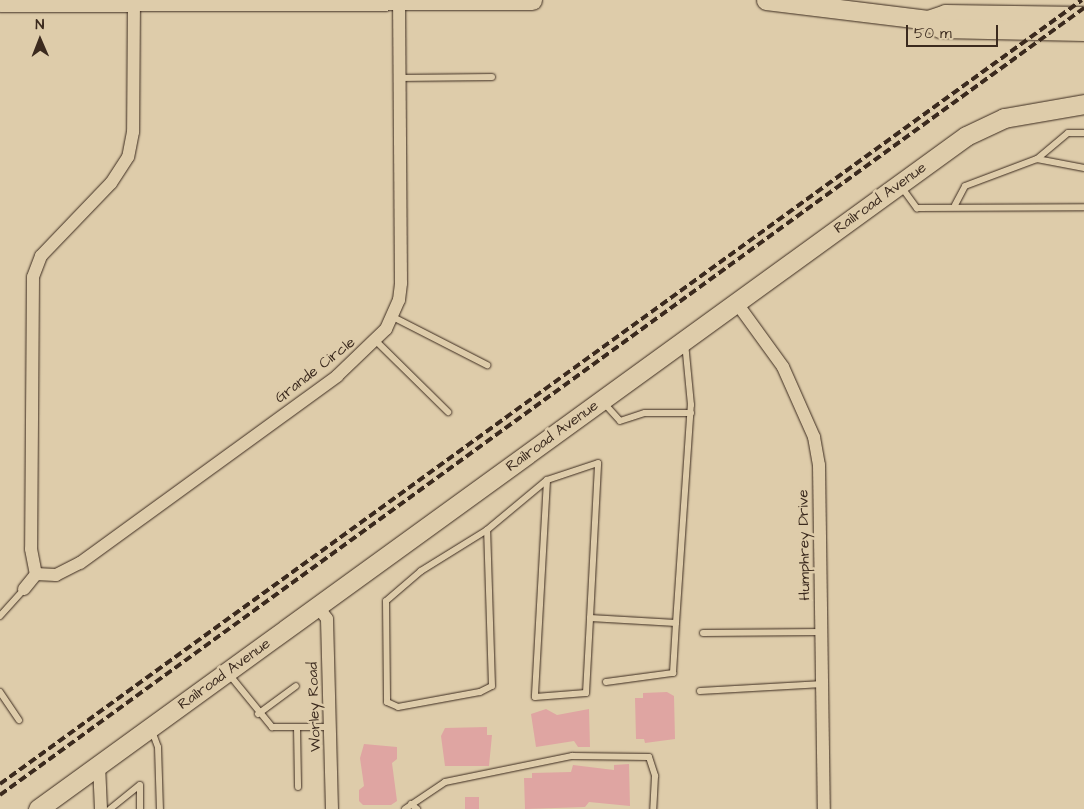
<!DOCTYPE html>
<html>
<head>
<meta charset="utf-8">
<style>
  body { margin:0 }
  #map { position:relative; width:1084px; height:809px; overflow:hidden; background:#deccaa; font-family:"Architects Daughter",sans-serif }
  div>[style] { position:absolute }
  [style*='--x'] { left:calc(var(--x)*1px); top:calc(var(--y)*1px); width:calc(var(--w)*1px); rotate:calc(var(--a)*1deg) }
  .building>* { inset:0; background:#dfa5a2; transform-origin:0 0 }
  .roads { filter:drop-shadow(0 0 1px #3b2a1e) drop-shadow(0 0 1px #3b2a1e) }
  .lane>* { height:6px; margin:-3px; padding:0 3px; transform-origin:3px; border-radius:3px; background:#deccaa }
  .street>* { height:12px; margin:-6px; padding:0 6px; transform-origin:6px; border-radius:6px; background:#deccaa }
  .secondary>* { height:19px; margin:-9.5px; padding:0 9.5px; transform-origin:9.5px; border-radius:9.5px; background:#deccaa }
  .rail>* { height:4px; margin-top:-2px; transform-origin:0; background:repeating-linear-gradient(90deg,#3b2a1e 0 8px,transparent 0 12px) }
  span { translate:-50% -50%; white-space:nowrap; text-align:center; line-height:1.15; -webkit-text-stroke:5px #deccaa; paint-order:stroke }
  .street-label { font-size:15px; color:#3b2a1e }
  .north { position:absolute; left:15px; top:15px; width:50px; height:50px; -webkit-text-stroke:4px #deccaa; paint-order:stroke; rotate:359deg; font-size:14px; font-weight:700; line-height:20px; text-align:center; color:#3b2a1e }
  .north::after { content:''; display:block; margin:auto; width:18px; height:22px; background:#3b2a1e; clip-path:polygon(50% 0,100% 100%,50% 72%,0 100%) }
  .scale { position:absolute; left:906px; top:25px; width:92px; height:22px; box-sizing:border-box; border:2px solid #3b2a1e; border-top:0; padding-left:6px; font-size:15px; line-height:18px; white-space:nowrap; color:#3b2a1e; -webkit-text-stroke:4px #deccaa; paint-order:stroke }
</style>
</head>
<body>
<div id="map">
  <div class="building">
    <i style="clip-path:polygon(667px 692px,674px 696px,675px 739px,645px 743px,644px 739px,636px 739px,635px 698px,643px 698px,643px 693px)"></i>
    <i style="clip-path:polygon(546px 709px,557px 715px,589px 709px,590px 747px,578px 747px,574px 741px,536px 747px,531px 714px)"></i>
    <i style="clip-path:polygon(487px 727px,487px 735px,492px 735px,489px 766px,445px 766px,441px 736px,445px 728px)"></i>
    <i style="clip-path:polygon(364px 744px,397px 747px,397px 759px,392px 763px,397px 801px,391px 805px,363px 805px,359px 801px,359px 790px,364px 786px,360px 758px)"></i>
    <i style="clip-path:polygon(629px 764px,630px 806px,589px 802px,585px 807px,525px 809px,524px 778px,532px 778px,532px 773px,571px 772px,573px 765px,614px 770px,614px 765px)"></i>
    <i style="left:465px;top:797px;width:14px;height:12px"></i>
  </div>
  <div class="roads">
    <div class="lane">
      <i style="--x:401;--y:78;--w:91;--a:-0.6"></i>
      <i style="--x:1037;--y:159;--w:48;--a:10.8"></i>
      <i style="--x:900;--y:185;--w:29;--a:54"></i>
      <i style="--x:917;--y:208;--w:167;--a:-0.3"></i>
      <i style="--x:955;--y:205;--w:21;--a:-62"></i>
      <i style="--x:965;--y:186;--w:77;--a:-20.6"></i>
      <i style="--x:1037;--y:159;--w:40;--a:-40"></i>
      <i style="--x:1068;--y:133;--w:16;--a:0"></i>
      <i style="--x:393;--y:317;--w:106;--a:27.1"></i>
      <i style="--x:377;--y:342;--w:100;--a:44.6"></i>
      <i style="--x:603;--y:402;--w:25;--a:48"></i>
      <i style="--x:620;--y:421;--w:26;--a:-18"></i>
      <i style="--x:645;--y:413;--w:46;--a:0"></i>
      <i style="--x:487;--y:530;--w:78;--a:148.2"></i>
      <i style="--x:421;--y:571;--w:46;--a:139.4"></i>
      <i style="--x:386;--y:601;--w:101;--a:89.4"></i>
      <i style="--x:387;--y:702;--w:12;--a:24"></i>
      <i style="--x:398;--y:707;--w:83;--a:-10.4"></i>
      <i style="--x:480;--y:692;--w:13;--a:-27"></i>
      <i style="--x:492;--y:686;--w:156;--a:-91.8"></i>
      <i style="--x:487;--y:530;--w:78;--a:-39.8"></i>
      <i style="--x:0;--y:616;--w:36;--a:-48"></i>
      <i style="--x:590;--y:618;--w:155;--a:-87"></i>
      <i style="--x:598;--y:463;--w:54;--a:161.6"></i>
      <i style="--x:547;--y:480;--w:217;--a:93.2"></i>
      <i style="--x:535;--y:697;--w:51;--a:-4.5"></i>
      <i style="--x:586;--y:693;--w:75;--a:-86.9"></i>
      <i style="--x:590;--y:618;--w:86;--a:3.3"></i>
      <i style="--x:676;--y:623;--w:219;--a:-86.1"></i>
      <i style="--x:691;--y:405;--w:62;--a:-95.5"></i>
      <i style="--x:703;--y:633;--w:119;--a:-0.5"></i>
      <i style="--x:228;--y:673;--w:70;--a:50.8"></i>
      <i style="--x:272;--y:727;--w:58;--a:0"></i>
      <i style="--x:606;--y:682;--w:68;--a:-7.7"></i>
      <i style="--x:673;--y:673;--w:50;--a:-86.6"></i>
      <i style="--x:700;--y:691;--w:123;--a:-3.3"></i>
      <i style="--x:0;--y:692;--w:34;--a:56"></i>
      <i style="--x:258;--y:714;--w:47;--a:-36.4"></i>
      <i style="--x:297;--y:727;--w:60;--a:89"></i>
      <i style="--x:151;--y:728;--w:20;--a:70"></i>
      <i style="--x:158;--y:747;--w:62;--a:88.2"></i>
      <i style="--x:411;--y:804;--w:8;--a:40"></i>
      <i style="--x:110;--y:809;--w:38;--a:-39"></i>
      <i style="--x:140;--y:785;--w:24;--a:90"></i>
      <i style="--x:405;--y:809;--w:48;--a:-34"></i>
      <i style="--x:445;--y:782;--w:130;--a:-11.6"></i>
      <i style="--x:572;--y:756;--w:77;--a:0.7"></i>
      <i style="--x:649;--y:757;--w:20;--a:72"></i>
      <i style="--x:655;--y:776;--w:33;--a:93"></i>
    </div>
    <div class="street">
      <i style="--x:134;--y:0;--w:132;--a:90.4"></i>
      <i style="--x:133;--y:132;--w:25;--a:101"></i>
      <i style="--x:128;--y:157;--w:31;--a:123"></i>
      <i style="--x:111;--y:183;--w:101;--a:133.8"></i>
      <i style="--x:41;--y:256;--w:22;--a:111"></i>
      <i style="--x:33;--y:277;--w:272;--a:90.4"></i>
      <i style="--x:31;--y:549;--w:25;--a:79"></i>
      <i style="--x:36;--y:574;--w:20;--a:3"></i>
      <i style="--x:56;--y:575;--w:27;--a:-27"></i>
      <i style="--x:80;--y:563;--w:318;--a:-36"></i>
      <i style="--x:337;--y:376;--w:68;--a:-43.8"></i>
      <i style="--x:386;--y:329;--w:32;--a:-66"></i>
      <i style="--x:399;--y:300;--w:17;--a:-83"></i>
      <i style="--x:401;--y:283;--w:280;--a:-90.4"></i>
      <i style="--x:736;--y:302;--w:80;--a:54.1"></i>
      <i style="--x:783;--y:367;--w:77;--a:66.1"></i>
      <i style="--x:814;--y:437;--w:28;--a:80"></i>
      <i style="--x:819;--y:465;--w:344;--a:89.2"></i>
      <i style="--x:24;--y:589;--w:19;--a:-51"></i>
      <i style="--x:318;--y:607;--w:15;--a:53"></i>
      <i style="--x:327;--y:619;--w:190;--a:88.5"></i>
      <i style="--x:99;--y:765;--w:44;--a:87.4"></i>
    </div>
    <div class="secondary">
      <i style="--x:766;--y:0;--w:163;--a:7"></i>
      <i style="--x:928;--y:20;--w:18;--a:-19"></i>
      <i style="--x:945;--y:14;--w:139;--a:0.8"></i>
      <i style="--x:0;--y:2;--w:532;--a:-0.22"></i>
      <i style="--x:928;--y:20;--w:14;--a:34"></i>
      <i style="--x:940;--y:28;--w:144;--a:1.2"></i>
      <i style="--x:38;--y:809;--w:1146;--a:-35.95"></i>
      <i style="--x:966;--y:136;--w:42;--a:-25.3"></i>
      <i style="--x:1004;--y:118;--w:81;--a:-9.9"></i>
    </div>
  </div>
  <div class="rail">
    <i style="--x:0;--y:784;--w:1336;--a:-35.93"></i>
    <i style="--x:0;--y:795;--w:1340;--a:-35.98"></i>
  </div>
  <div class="street-label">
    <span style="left:880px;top:198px;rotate:-36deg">Railroad Avenue</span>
    <span style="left:315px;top:370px;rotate:-38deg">Grande Circle</span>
    <span style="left:552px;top:436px;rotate:-36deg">Railroad Avenue</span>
    <span style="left:804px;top:545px;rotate:-91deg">Humphrey Drive</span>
    <span style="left:224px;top:674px;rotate:-36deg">Railroad Avenue</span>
    <span style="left:314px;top:707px;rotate:-92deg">Worley Road</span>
  </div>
  <div class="north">N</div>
  <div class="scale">50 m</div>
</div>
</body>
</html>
